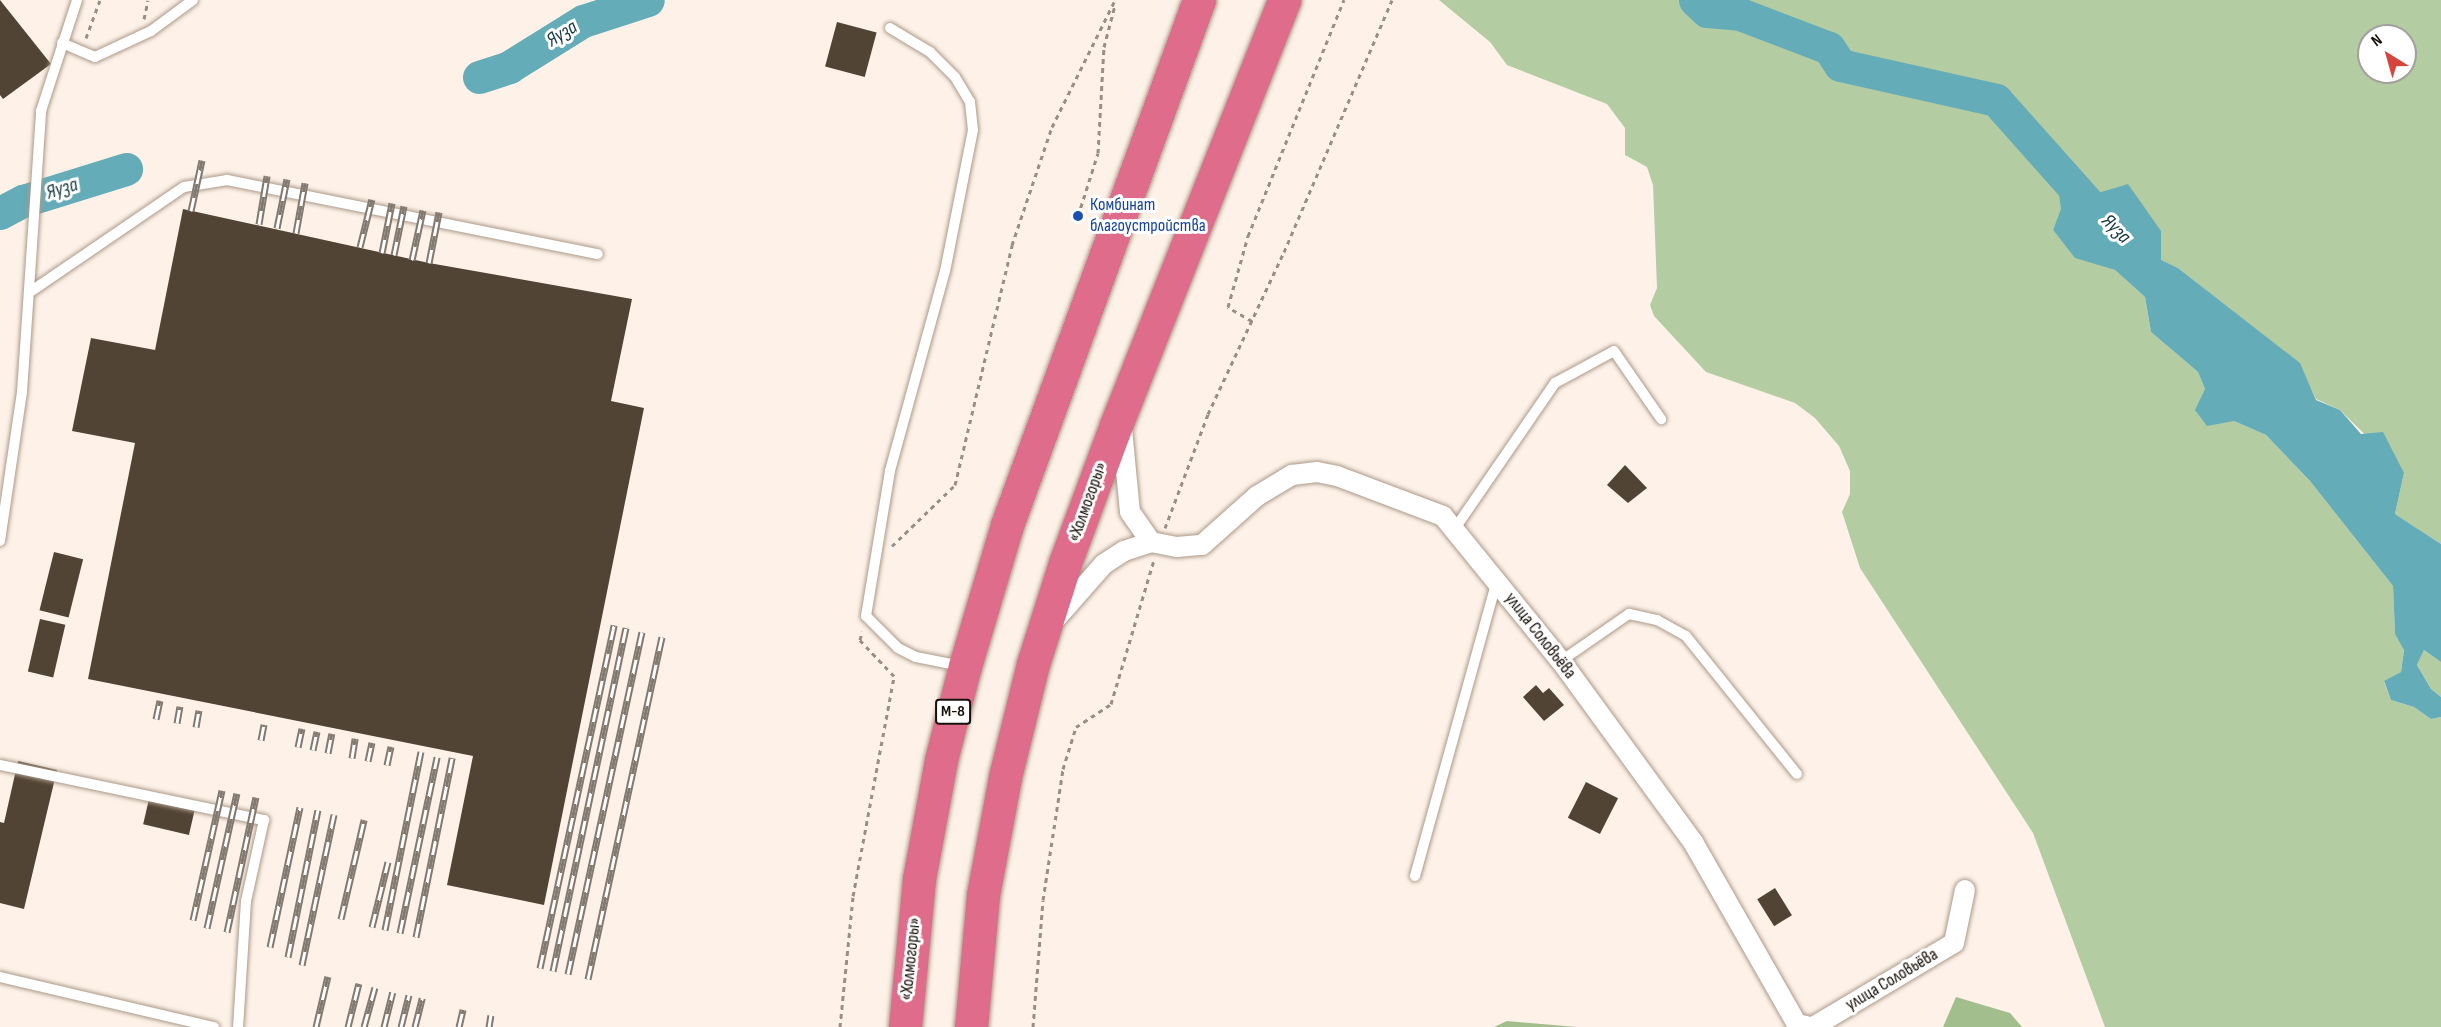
<!DOCTYPE html>
<html>
<head>
<meta charset="utf-8">
<style>
  body { margin:0 }
  #map { position:relative; width:2441px; height:1027px; overflow:hidden; background:#fef2e8; font-family:"Sofia Sans Condensed",sans-serif }
  div>[style] { position:absolute }
  [style*='--x'] { left:calc(var(--x)*1px); top:calc(var(--y)*1px); width:calc(var(--w)*1px); rotate:calc(var(--a)*1deg) }
  .green>* { inset:0; background:#b4cca2 }
  .forest>* { inset:0; background:#a3be8d }
  .water>* { inset:0; background:#64acb8 }
  .river>* { height:33px; margin:-16.5px; padding:0 16.5px; transform-origin:16.5px; border-radius:16.5px; background:#64acb8 }
  .building>* { inset:0; background:#524435; transform-origin:0 0 }
  .path>* { height:3px; margin-top:-1.5px; transform-origin:0; background:repeating-linear-gradient(90deg,#988e86 0 4.5px,transparent 0 9px) }
  .roads { filter:drop-shadow(0 0 2px #ab9989) drop-shadow(0 0 2px #ab9989) }
  .lane>* { height:10px; margin:-5px; padding:0 5px; transform-origin:5px; border-radius:5px; background:#fff }
  .street>* { height:20px; margin:-10px; padding:0 10px; transform-origin:10px; border-radius:10px; background:#fff }
  .highway>* { height:33px; margin:-16.5px; padding:0 16.5px; transform-origin:16.5px; border-radius:16.5px; background:#de6c8a }
  .rail>* { height:7px; margin-top:-3.5px; transform-origin:0; background:repeating-linear-gradient(90deg,#fff 0 14px,#827971 0 28px); box-sizing:border-box; border-block:2px solid #827971 }
  .dots>* { width:16px; height:16px; translate:-50% -50%; box-sizing:border-box; border:3px solid #fff; border-radius:50% }
  span { translate:-50% -50%; white-space:nowrap; text-align:center; line-height:1.15; -webkit-text-stroke:6px #fff; paint-order:stroke }
  .shield-label span { padding:2px 4px; background:#fff; border:2px solid; border-radius:4px; -webkit-text-stroke-width:0 }
  .shield-label { font-size:16px; color:#17100a; font-weight:700 }
  .transit-label { font-size:18px; color:#164399 }
  .left { translate:0 -50%; text-align:left }
  .street-label { font-size:18px; color:#17100a }
  .water-label { font-size:20px; color:#13363c; font-style:italic }
  .north { position:absolute; left:2357px; top:24px; width:60px; height:60px; box-sizing:border-box; background:#fff; border:2px solid #a29f9d; border-radius:50%; rotate:323deg; font-size:16px; font-weight:700; line-height:24px; text-align:center; color:#17100a }
  .north::after { content:''; display:block; margin:auto; width:21px; height:27px; background:#d4463b; clip-path:polygon(50% 0,100% 100%,50% 72%,0 100%) }
</style>
</head>
<body>
<div id="map">
  <div class="green">
    <i style="clip-path:polygon(evenodd,1439px 0,2441px 0,2441px 544px,2395px 514px,2404px 473px,2340px 410px,2316px 399px,2299px 363px,2178px 268px,2160px 260px,2161px 231px,2098px 193px,2077px 176px,2053px 230px,2075px 257px,2115px 270px,2145px 297px,2151px 332px,2198px 372px,2205px 389px,2234px 421px,2266px 435px,2310px 481px,2393px 586px,2395px 634px,2404px 649px,2401px 672px,2384px 682px,2391px 700px,2414px 707px,2431px 719px,2441px 717px,2441px 1027px,2105px 1027px,2033px 833px,1860px 568px,1842px 512px,1850px 494px,1850px 471px,1839px 446px,1815px 418px,1795px 403px,1706px 372px,1654px 316px,1650px 305px,1657px 288px,1653px 185px,1647px 167px,1625px 155px,1625px 128px,1607px 104px,1507px 65px,1490px 42px,1439px 0,2369px 36px,2405px 36px,2405px 72px,2369px 72px,2369px 36px)"></i>
    <i style="clip-path:polygon(2424px 650px,2441px 662px,2441px 697px,2431px 689px,2417px 665px)"></i>
  </div>
  <div class="forest">
    <i style="clip-path:polygon(1956px 997px,2010px 1013px,2022px 1027px,1943px 1027px)"></i>
    <i style="clip-path:polygon(1507px 1021px,1577px 1027px,1494px 1027px)"></i>
  </div>
  <div class="water">
    <i style="clip-path:polygon(2056px 171px,2077px 176px,2098px 193px,2128px 184px,2161px 231px,2161px 260px,2178px 268px,2300px 363px,2316px 400px,2340px 410px,2361px 434px,2383px 432px,2404px 473px,2395px 514px,2441px 544px,2441px 662px,2424px 650px,2417px 665px,2431px 689px,2441px 697px,2441px 717px,2431px 719px,2414px 707px,2391px 700px,2384px 681px,2401px 672px,2404px 650px,2395px 634px,2393px 586px,2310px 481px,2266px 435px,2234px 421px,2207px 426px,2195px 410px,2205px 389px,2198px 372px,2151px 332px,2145px 297px,2115px 270px,2075px 258px,2053px 230px,2061px 209px)"></i>
  </div>
  <div class="river">
    <i style="--x:1695;--y:0;--w:16;--a:43"></i>
    <i style="--x:1707;--y:11;--w:33;--a:5"></i>
    <i style="--x:1740;--y:14;--w:95;--a:20.9"></i>
    <i style="--x:1829;--y:48;--w:20;--a:57"></i>
    <i style="--x:1840;--y:65;--w:160;--a:12.6"></i>
    <i style="--x:1996;--y:100;--w:137;--a:48.3"></i>
    <i style="--x:479;--y:77;--w:32;--a:-18"></i>
    <i style="--x:509;--y:67;--w:87;--a:-31.9"></i>
    <i style="--x:583;--y:21;--w:68;--a:-17.9"></i>
    <i style="--x:0;--y:213;--w:26;--a:-28"></i>
    <i style="--x:23;--y:201;--w:108;--a:-17.3"></i>
  </div>
  <div class="building">
    <i style="clip-path:polygon(0 0,51px 64px,3px 99px,0 95px)"></i>
    <i style="left:837px;top:22px;width:41px;height:46px;rotate:15deg"></i>
    <i style="clip-path:polygon(183px 209px,429px 263px,632px 299px,611px 401px,644px 408px,544px 905px,447px 885px,473px 756px,88px 679px,135px 443px,72px 431px,91px 338px,155px 350px)"></i>
    <i style="clip-path:polygon(1625px 465px,1647px 488px,1628px 503px,1607px 485px)"></i>
    <i style="left:54px;top:552px;width:30px;height:60px;rotate:14deg"></i>
    <i style="left:40px;top:619px;width:26px;height:54px;rotate:13deg"></i>
    <i style="clip-path:polygon(1536px 685px,1543px 693px,1549px 688px,1564px 705px,1544px 721px,1523px 697px)"></i>
    <i style="clip-path:polygon(18px 761px,57px 770px,24px 909px,0 903px,0 822px,4px 823px)"></i>
    <i style="left:1586px;top:782px;width:36px;height:40px;rotate:27deg"></i>
    <i style="left:149px;top:799px;width:47px;height:26px;rotate:13deg"></i>
    <i style="left:1775px;top:888px;width:32px;height:21px;rotate:58deg"></i>
  </div>
  <div class="path">
    <i style="--x:144;--y:19;--w:19;--a:-78"></i>
    <i style="--x:86;--y:38;--w:40;--a:-69.8"></i>
    <i style="--x:1078;--y:216;--w:66;--a:-72.4"></i>
    <i style="--x:1098;--y:153;--w:106;--a:-86.8"></i>
    <i style="--x:1104;--y:47;--w:43;--a:-75.3"></i>
    <i style="--x:1252;--y:321;--w:28;--a:-150"></i>
    <i style="--x:1228;--y:307;--w:74;--a:-74.3"></i>
    <i style="--x:1248;--y:236;--w:255;--a:-67.9"></i>
    <i style="--x:1165;--y:528;--w:122;--a:-69.3"></i>
    <i style="--x:1208;--y:414;--w:179;--a:-64.9"></i>
    <i style="--x:1284;--y:252;--w:274;--a:-66.8"></i>
    <i style="--x:892;--y:546;--w:88;--a:-44.1"></i>
    <i style="--x:955;--y:485;--w:247;--a:-76.6"></i>
    <i style="--x:1012;--y:245;--w:125;--a:-71.3"></i>
    <i style="--x:1052;--y:127;--w:142;--a:-63.6"></i>
    <i style="--x:840;--y:1027;--w:132;--a:-84.3"></i>
    <i style="--x:853;--y:896;--w:224;--a:-79.4"></i>
    <i style="--x:894;--y:676;--w:50;--a:-133.4"></i>
    <i style="--x:860;--y:640;--w:9;--a:-77"></i>
    <i style="--x:1033;--y:1027;--w:127;--a:-85.5"></i>
    <i style="--x:1043;--y:900;--w:133;--a:-81.3"></i>
    <i style="--x:1063;--y:769;--w:44;--a:-72.8"></i>
    <i style="--x:1076;--y:727;--w:42;--a:-33.3"></i>
    <i style="--x:1111;--y:704;--w:150;--a:-73.4"></i>
  </div>
  <div class="roads">
    <div class="lane">
      <i style="--x:890;--y:28;--w:47;--a:31"></i>
      <i style="--x:930;--y:52;--w:35;--a:45"></i>
      <i style="--x:955;--y:77;--w:29;--a:59"></i>
      <i style="--x:970;--y:102;--w:28;--a:84"></i>
      <i style="--x:973;--y:130;--w:144;--a:101.2"></i>
      <i style="--x:945;--y:271;--w:207;--a:105.4"></i>
      <i style="--x:890;--y:471;--w:147;--a:99.4"></i>
      <i style="--x:866;--y:616;--w:45;--a:45"></i>
      <i style="--x:898;--y:648;--w:20;--a:27"></i>
      <i style="--x:916;--y:657;--w:46;--a:11.3"></i>
      <i style="--x:62;--y:43;--w:36;--a:23"></i>
      <i style="--x:95;--y:57;--w:62;--a:-24.9"></i>
      <i style="--x:151;--y:31;--w:52;--a:-36.4"></i>
      <i style="--x:30;--y:292;--w:186;--a:-34.3"></i>
      <i style="--x:184;--y:187;--w:44;--a:-9.2"></i>
      <i style="--x:227;--y:180;--w:378;--a:11.3"></i>
      <i style="--x:1456;--y:527;--w:175;--a:-55.5"></i>
      <i style="--x:1555;--y:383;--w:67;--a:-28.5"></i>
      <i style="--x:1614;--y:351;--w:83;--a:55.3"></i>
      <i style="--x:0;--y:541;--w:151;--a:-81.6"></i>
      <i style="--x:22;--y:392;--w:282;--a:-86.1"></i>
      <i style="--x:41;--y:111;--w:117;--a:-72"></i>
      <i style="--x:1561;--y:661;--w:83;--a:-34.7"></i>
      <i style="--x:1629;--y:614;--w:29;--a:12"></i>
      <i style="--x:1657;--y:620;--w:33;--a:29"></i>
      <i style="--x:1686;--y:636;--w:177;--a:51.2"></i>
      <i style="--x:0;--y:765;--w:270;--a:11.8"></i>
      <i style="--x:264;--y:820;--w:83;--a:102.5"></i>
      <i style="--x:246;--y:901;--w:126;--a:93.6"></i>
      <i style="--x:1415;--y:876;--w:306;--a:-74.5"></i>
      <i style="--x:0;--y:977;--w:220;--a:13.2"></i>
    </div>
    <div class="street">
      <i style="--x:1122;--y:429;--w:83;--a:84.5"></i>
      <i style="--x:1130;--y:512;--w:37;--a:55"></i>
      <i style="--x:1053;--y:622;--w:77;--a:-48.7"></i>
      <i style="--x:1104;--y:564;--w:24;--a:-33"></i>
      <i style="--x:1124;--y:551;--w:28;--a:-18"></i>
      <i style="--x:1151;--y:542;--w:26;--a:11"></i>
      <i style="--x:1177;--y:547;--w:25;--a:-5"></i>
      <i style="--x:1202;--y:545;--w:74;--a:-41.7"></i>
      <i style="--x:1257;--y:496;--w:41;--a:-31"></i>
      <i style="--x:1292;--y:475;--w:25;--a:-7"></i>
      <i style="--x:1317;--y:472;--w:20;--a:11"></i>
      <i style="--x:1337;--y:476;--w:113;--a:20.7"></i>
      <i style="--x:1443;--y:516;--w:187;--a:50.9"></i>
      <i style="--x:1561;--y:661;--w:224;--a:53.9"></i>
      <i style="--x:1693;--y:842;--w:210;--a:60.3"></i>
      <i style="--x:1797;--y:1024;--w:14;--a:12"></i>
      <i style="--x:1813;--y:1027;--w:164;--a:-30.8"></i>
      <i style="--x:1954;--y:943;--w:54;--a:-78.3"></i>
    </div>
    <div class="highway">
      <i style="--x:905;--y:1027;--w:149;--a:-84.6"></i>
      <i style="--x:919;--y:879;--w:121;--a:-79.5"></i>
      <i style="--x:941;--y:760;--w:97;--a:-75.7"></i>
      <i style="--x:965;--y:666;--w:147;--a:-73.4"></i>
      <i style="--x:1007;--y:525;--w:559;--a:-69.91"></i>
      <i style="--x:971;--y:1027;--w:133;--a:-84.8"></i>
      <i style="--x:983;--y:895;--w:120;--a:-79.4"></i>
      <i style="--x:1005;--y:777;--w:116;--a:-76.1"></i>
      <i style="--x:1033;--y:664;--w:106;--a:-72.4"></i>
      <i style="--x:1065;--y:563;--w:147;--a:-69.7"></i>
      <i style="--x:1116;--y:425;--w:457;--a:-68.4"></i>
    </div>
  </div>
  <div class="rail">
    <i style="--x:191;--y:211;--w:52;--a:-77.8"></i>
    <i style="--x:259;--y:224;--w:49;--a:-80.5"></i>
    <i style="--x:277;--y:228;--w:50;--a:-78.5"></i>
    <i style="--x:296;--y:233;--w:51;--a:-79.8"></i>
    <i style="--x:360;--y:247;--w:49;--a:-76"></i>
    <i style="--x:382;--y:253;--w:51;--a:-78.7"></i>
    <i style="--x:394;--y:255;--w:50;--a:-78.5"></i>
    <i style="--x:412;--y:260;--w:51;--a:-77.6"></i>
    <i style="--x:429;--y:263;--w:52;--a:-78.9"></i>
    <i style="--x:156;--y:719;--w:19;--a:-78"></i>
    <i style="--x:177;--y:723;--w:17;--a:-80"></i>
    <i style="--x:196;--y:727;--w:17;--a:-80"></i>
    <i style="--x:261;--y:740;--w:16;--a:-79"></i>
    <i style="--x:298;--y:747;--w:19;--a:-78"></i>
    <i style="--x:313;--y:750;--w:19;--a:-78"></i>
    <i style="--x:328;--y:753;--w:20;--a:-79"></i>
    <i style="--x:352;--y:758;--w:20;--a:-81"></i>
    <i style="--x:368;--y:761;--w:19;--a:-78"></i>
    <i style="--x:387;--y:765;--w:19;--a:-78"></i>
    <i style="--x:341;--y:919;--w:102;--a:-76.9"></i>
    <i style="--x:193;--y:920;--w:133;--a:-77.4"></i>
    <i style="--x:372;--y:927;--w:67;--a:-76.2"></i>
    <i style="--x:207;--y:928;--w:138;--a:-77.5"></i>
    <i style="--x:385;--y:930;--w:182;--a:-78.6"></i>
    <i style="--x:227;--y:932;--w:138;--a:-77.9"></i>
    <i style="--x:400;--y:933;--w:180;--a:-78.1"></i>
    <i style="--x:416;--y:937;--w:183;--a:-78.6"></i>
    <i style="--x:270;--y:947;--w:143;--a:-77.9"></i>
    <i style="--x:288;--y:957;--w:150;--a:-78.5"></i>
    <i style="--x:302;--y:965;--w:154;--a:-78"></i>
    <i style="--x:540;--y:968;--w:351;--a:-77.8"></i>
    <i style="--x:553;--y:971;--w:351;--a:-78"></i>
    <i style="--x:568;--y:974;--w:350;--a:-77.8"></i>
    <i style="--x:588;--y:979;--w:350;--a:-77.8"></i>
    <i style="--x:316;--y:1027;--w:52;--a:-76.8"></i>
    <i style="--x:348;--y:1027;--w:45;--a:-76"></i>
    <i style="--x:364;--y:1027;--w:41;--a:-74.6"></i>
    <i style="--x:384;--y:1027;--w:36;--a:-76"></i>
    <i style="--x:401;--y:1027;--w:33;--a:-76"></i>
    <i style="--x:415;--y:1027;--w:30;--a:-76"></i>
    <i style="--x:459;--y:1027;--w:18;--a:-77"></i>
    <i style="--x:489;--y:1027;--w:12;--a:-81"></i>
  </div>
  <div class="dots">
    <i style="left:1078px;top:216px;background:#1a4fb4"></i>
  </div>
  <div class="shield-label">
    <span style="left:953px;top:712px">М-8</span>
  </div>
  <div class="transit-label">
    <span class="left" style="left:1090px;top:216px">Комбинат<br>благоустройства</span>
  </div>
  <div class="street-label">
    <span style="left:1088px;top:502px;rotate:-70deg">«Холмогоры»</span>
    <span style="left:1540px;top:636px;rotate:52deg">улица Соловьёва</span>
    <span style="left:911px;top:959px;rotate:-84deg">«Холмогоры»</span>
    <span style="left:1892px;top:980px;rotate:-31deg">улица Соловьёва</span>
  </div>
  <div class="water-label">
    <span style="left:562px;top:34px;rotate:-32deg">Яуза</span>
    <span style="left:62px;top:189px;rotate:-17deg">Яуза</span>
    <span style="left:2116px;top:229px;rotate:45deg">Яуза</span>
  </div>
  <div class="north">N</div>
</div>
</body>
</html>
